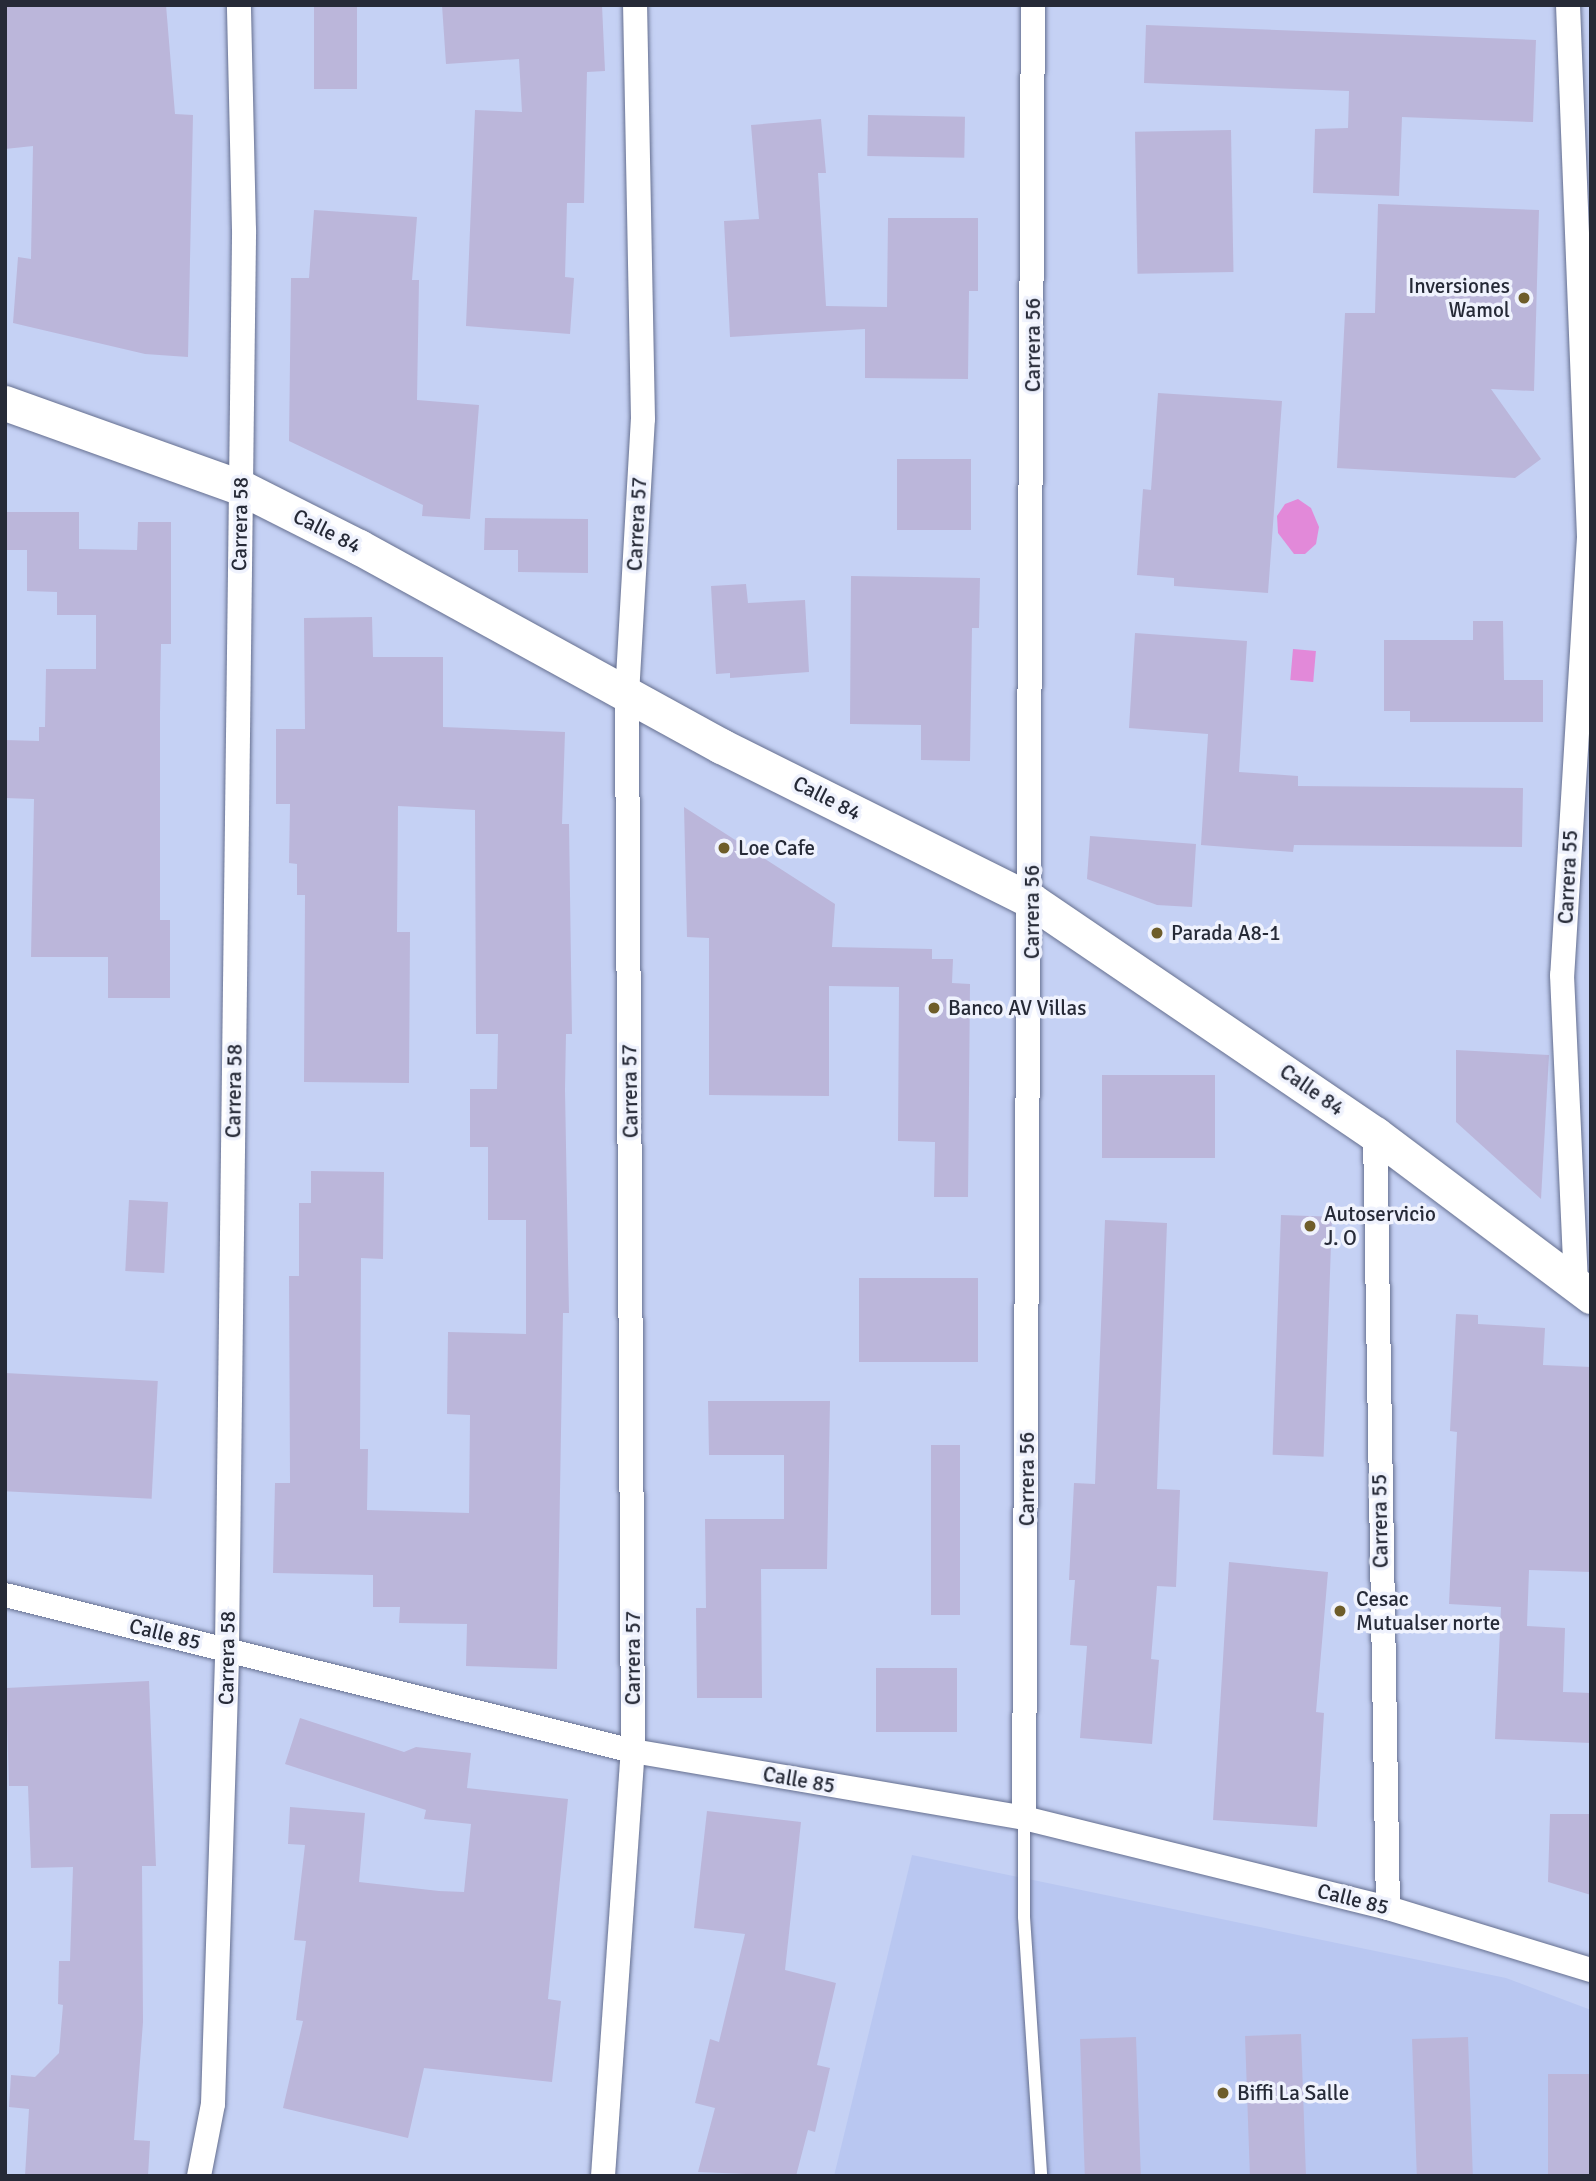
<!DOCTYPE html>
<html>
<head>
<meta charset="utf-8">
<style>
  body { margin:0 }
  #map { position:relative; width:1596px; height:2181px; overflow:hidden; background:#c5d1f4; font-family:Signika,sans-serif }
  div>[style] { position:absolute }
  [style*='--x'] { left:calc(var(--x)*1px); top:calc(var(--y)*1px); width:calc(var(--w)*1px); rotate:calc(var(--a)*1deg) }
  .built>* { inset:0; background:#b9c7f1 }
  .water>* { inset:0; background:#e289d9; transform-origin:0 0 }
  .building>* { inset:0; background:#bbb6da; transform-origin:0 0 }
  .roads { filter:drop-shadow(0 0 2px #656f8f) drop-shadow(0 0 2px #656f8f) }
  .lane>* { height:12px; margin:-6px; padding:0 6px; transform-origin:6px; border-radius:6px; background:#fff }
  .street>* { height:24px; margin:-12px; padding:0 12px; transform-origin:12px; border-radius:12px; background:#fff }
  .secondary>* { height:35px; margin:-17.5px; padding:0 17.5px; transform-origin:17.5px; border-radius:17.5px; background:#fff }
  .dots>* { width:19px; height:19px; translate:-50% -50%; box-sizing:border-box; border:4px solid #eff2fd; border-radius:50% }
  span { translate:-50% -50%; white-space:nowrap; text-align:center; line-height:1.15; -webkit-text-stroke:7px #eff2fd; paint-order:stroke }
  .poi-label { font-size:21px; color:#262a37 }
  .right { translate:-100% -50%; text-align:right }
  .left { translate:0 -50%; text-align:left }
  .street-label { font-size:21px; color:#262a37 }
  .frame { position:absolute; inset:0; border:7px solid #262a37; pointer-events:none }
</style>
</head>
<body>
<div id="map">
  <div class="built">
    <i style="clip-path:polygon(912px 1855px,1506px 1978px,1591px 2010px,1591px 2176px,834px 2176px)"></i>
  </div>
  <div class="water">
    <i style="clip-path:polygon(1298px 499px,1311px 508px,1319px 527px,1316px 544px,1305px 554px,1294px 554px,1278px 533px,1277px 516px,1285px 504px)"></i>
    <i style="left:1293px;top:649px;width:23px;height:31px;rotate:5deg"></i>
  </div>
  <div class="building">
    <i style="clip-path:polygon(5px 5px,166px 5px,175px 114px,193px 115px,188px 357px,145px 354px,13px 323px,18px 257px,31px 259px,33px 146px,5px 149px)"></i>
    <i style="left:314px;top:5px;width:43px;height:84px"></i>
    <i style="clip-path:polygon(442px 5px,602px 5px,605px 71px,587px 72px,584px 203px,567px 203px,565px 277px,574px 278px,570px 334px,466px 326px,475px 110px,522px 112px,519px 59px,446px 64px)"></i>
    <i style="clip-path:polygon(1146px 25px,1536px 40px,1533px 122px,1402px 117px,1399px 196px,1313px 193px,1315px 129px,1348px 128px,1349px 91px,1144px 83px)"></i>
    <i style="left:868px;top:115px;width:97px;height:41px;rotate:1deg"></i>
    <i style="clip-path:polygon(821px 119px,826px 173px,818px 173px,826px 306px,887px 307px,888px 218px,978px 218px,978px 291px,969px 291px,968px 379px,865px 378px,865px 329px,730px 337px,724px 221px,759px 219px,751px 125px)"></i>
    <i style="left:1231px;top:130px;width:142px;height:96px;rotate:89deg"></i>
    <i style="clip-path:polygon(1378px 204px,1539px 210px,1534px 391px,1491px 389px,1541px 459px,1515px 478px,1337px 468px,1345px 313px,1375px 313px)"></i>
    <i style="clip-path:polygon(314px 210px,417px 217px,412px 280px,419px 280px,417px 400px,479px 405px,470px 519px,422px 516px,423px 505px,289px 441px,291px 278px,309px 278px)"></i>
    <i style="clip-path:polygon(1158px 393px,1282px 401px,1268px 593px,1174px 586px,1174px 578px,1137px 575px,1143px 489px,1151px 490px)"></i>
    <i style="left:897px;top:459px;width:74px;height:71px"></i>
    <i style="clip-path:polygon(5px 512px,79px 512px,79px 549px,137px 550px,138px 522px,171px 522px,171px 644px,161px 644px,160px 713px,160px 920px,170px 920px,170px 998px,108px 998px,108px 957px,31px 957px,34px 799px,5px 798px,5px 740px,39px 741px,39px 727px,45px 727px,46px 669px,96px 669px,96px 615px,57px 615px,57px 592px,27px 591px,27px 550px,5px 550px)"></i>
    <i style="clip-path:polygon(485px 518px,588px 519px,588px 573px,518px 572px,518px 550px,484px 550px)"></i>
    <i style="clip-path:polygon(851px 576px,980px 578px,979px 628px,972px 628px,970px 761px,921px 760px,921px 725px,850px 724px)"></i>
    <i style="clip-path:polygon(746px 584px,748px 603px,805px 600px,809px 672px,730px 678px,730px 673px,716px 674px,711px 586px)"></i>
    <i style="clip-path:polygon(372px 617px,373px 657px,443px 657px,443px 727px,565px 732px,562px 824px,569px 824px,572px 1034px,566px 1034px,565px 1090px,569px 1313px,563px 1313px,557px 1669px,466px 1666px,467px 1624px,399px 1623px,400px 1607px,373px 1607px,373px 1575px,273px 1573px,275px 1483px,290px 1483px,289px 1276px,299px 1276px,299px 1203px,311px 1203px,311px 1171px,384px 1172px,383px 1259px,361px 1258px,360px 1449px,368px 1449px,367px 1510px,469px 1513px,470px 1415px,447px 1414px,448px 1332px,526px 1334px,526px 1220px,488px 1220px,488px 1147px,470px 1147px,470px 1089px,497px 1089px,498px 1034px,476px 1034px,475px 810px,398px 806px,397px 932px,410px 932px,409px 1083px,304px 1082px,305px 895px,297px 895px,297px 864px,289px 863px,290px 804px,276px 804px,276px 729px,305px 729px,304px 618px)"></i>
    <i style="clip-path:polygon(1473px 621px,1503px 621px,1504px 680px,1543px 680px,1543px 722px,1410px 722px,1410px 711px,1384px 711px,1384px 640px,1473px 640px)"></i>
    <i style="clip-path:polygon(1135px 633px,1247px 641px,1239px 772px,1298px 776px,1298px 786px,1523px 788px,1522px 847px,1294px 845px,1293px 852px,1201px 845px,1208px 734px,1129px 728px)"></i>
    <i style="clip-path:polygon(684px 807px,835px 904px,832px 947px,932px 949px,932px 959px,953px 959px,952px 983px,970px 984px,968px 1197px,934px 1197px,935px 1142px,898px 1141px,899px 987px,829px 986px,829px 1096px,709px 1095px,709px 938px,687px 937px)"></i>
    <i style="clip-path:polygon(1090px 836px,1196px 844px,1192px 907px,1157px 905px,1087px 879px)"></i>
    <i style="clip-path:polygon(1456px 1050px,1549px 1055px,1541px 1199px,1456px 1122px)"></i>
    <i style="left:1102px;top:1075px;width:113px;height:83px"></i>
    <i style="left:129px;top:1200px;width:39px;height:71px;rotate:3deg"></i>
    <i style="left:1281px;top:1215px;width:51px;height:240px;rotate:2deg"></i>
    <i style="clip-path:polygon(1105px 1220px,1167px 1223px,1157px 1489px,1180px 1490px,1176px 1587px,1157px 1586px,1151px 1659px,1159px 1660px,1152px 1744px,1080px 1738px,1087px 1646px,1070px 1645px,1075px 1580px,1069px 1580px,1074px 1483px,1095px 1484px)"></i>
    <i style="left:859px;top:1278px;width:119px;height:84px"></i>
    <i style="clip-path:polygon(1456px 1314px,1478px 1315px,1478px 1324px,1545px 1328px,1543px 1365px,1591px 1367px,1591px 1572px,1529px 1570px,1527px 1626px,1565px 1628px,1563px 1692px,1591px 1693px,1591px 1743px,1495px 1739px,1501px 1607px,1449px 1604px,1457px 1432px,1450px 1431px)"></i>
    <i style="left:5px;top:1373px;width:153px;height:118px;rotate:3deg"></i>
    <i style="clip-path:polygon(708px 1401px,830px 1401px,827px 1569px,761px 1569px,762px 1698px,697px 1698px,696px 1608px,706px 1608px,705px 1519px,784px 1519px,784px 1455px,709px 1455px)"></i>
    <i style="left:931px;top:1445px;width:29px;height:170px"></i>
    <i style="clip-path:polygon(1229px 1562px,1328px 1572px,1316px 1712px,1324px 1713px,1317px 1827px,1213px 1820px)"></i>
    <i style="left:876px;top:1668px;width:81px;height:64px"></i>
    <i style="clip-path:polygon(149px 1681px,156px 1866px,142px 1866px,143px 2022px,134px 2140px,150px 2141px,148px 2176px,25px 2176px,29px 2109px,9px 2107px,11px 2075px,35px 2077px,59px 2053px,63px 2005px,58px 2004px,59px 1961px,70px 1961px,73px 1867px,31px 1868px,28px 1786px,9px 1786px,6px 1688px)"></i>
    <i style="clip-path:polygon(300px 1718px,404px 1752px,416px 1747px,471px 1753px,467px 1788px,568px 1799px,548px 1999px,561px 2001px,552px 2082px,424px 2068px,408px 2138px,283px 2108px,303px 2021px,296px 2020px,306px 1941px,294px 1940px,305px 1845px,288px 1844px,290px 1807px,365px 1813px,359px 1882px,439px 1891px,464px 1892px,471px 1824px,424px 1819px,426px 1810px,285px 1764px)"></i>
    <i style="clip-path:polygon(707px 1811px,801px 1822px,785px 1970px,836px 1983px,817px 2065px,830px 2068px,815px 2132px,808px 2130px,796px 2176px,698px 2172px,715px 2108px,695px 2103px,710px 2039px,719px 2042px,745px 1934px,694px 1928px)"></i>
    <i style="clip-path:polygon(1550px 1814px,1591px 1814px,1591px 1895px,1548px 1882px)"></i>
    <i style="left:1301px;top:2034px;width:142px;height:56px;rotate:88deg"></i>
    <i style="left:1136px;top:2037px;width:139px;height:56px;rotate:88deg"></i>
    <i style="left:1468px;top:2037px;width:139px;height:56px;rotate:88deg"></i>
    <i style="left:1591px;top:2074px;width:102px;height:43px;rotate:90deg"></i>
  </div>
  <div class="roads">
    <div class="lane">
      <i style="--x:1024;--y:1818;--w:99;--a:90"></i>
      <i style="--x:1024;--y:1917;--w:260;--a:86.2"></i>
    </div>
    <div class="street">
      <i style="--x:1568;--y:5;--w:532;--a:87.74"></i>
      <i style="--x:1589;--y:537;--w:439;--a:93.5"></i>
      <i style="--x:1562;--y:975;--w:312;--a:87.4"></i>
      <i style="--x:1375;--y:1134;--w:774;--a:89.04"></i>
      <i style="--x:5;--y:1595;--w:647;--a:13.95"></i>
      <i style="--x:633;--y:1751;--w:397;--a:9.7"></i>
      <i style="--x:1024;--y:1818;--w:375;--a:13.9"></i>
      <i style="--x:1388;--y:1908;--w:212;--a:17"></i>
      <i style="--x:1024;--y:1818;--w:1813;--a:-89.72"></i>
      <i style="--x:199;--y:2176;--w:73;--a:-79"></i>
      <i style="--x:213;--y:2104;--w:455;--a:-88.2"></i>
      <i style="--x:227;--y:1649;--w:1419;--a:-89.31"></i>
      <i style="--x:244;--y:230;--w:225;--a:-91.3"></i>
      <i style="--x:603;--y:2176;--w:426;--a:-86"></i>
      <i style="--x:633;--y:1751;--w:1056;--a:-90.33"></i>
      <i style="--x:627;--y:695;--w:276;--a:-86.7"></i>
      <i style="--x:643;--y:419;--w:414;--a:-91.1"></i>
    </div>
    <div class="secondary">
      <i style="--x:5;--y:403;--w:250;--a:19.7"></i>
      <i style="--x:240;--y:487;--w:133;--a:26.8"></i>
      <i style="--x:359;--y:547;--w:413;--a:28.8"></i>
      <i style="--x:721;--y:746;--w:347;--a:26.5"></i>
      <i style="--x:1032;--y:901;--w:415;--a:34.2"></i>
      <i style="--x:1375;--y:1134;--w:270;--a:36.9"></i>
    </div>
  </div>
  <div class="dots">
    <i style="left:1524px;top:298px;background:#6e5d2a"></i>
    <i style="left:724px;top:848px;background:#6e5d2a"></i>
    <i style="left:1157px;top:933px;background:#6e5d2a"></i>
    <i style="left:934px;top:1008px;background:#6e5d2a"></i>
    <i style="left:1310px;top:1226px;background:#6e5d2a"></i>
    <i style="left:1340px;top:1611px;background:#6e5d2a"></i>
    <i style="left:1223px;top:2093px;background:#6e5d2a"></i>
  </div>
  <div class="poi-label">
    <span class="right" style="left:1510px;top:298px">Inversiones<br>Wamol</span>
    <span class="left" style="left:738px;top:848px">Loe Cafe</span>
    <span class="left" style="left:1171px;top:933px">Parada A8-1</span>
    <span class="left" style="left:948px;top:1008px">Banco AV Villas</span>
    <span class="left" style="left:1324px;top:1226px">Autoservicio<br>J. O</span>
    <span class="left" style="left:1356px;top:1611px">Cesac<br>Mutualser norte</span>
    <span class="left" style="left:1237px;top:2093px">Biffi La Salle</span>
  </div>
  <div class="street-label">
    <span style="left:1033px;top:345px;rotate:-90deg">Carrera 56</span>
    <span style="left:240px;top:524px;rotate:-89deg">Carrera 58</span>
    <span style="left:637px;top:524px;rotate:-87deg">Carrera 57</span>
    <span style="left:327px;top:531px;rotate:27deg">Calle 84</span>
    <span style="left:827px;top:798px;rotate:27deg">Calle 84</span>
    <span style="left:1568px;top:877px;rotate:-87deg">Carrera 55</span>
    <span style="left:1032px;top:912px;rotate:-90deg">Carrera 56</span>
    <span style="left:1312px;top:1090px;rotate:35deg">Calle 84</span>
    <span style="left:234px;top:1091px;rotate:-89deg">Carrera 58</span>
    <span style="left:630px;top:1091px;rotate:-91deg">Carrera 57</span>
    <span style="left:1027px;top:1479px;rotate:-90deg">Carrera 56</span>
    <span style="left:1380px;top:1521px;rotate:-91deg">Carrera 55</span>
    <span style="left:165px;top:1634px;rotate:14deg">Calle 85</span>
    <span style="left:227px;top:1658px;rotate:-89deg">Carrera 58</span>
    <span style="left:633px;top:1658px;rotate:-90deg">Carrera 57</span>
    <span style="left:799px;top:1780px;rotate:10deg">Calle 85</span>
    <span style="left:1353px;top:1899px;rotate:14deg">Calle 85</span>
  </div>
  <div class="frame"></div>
</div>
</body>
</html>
